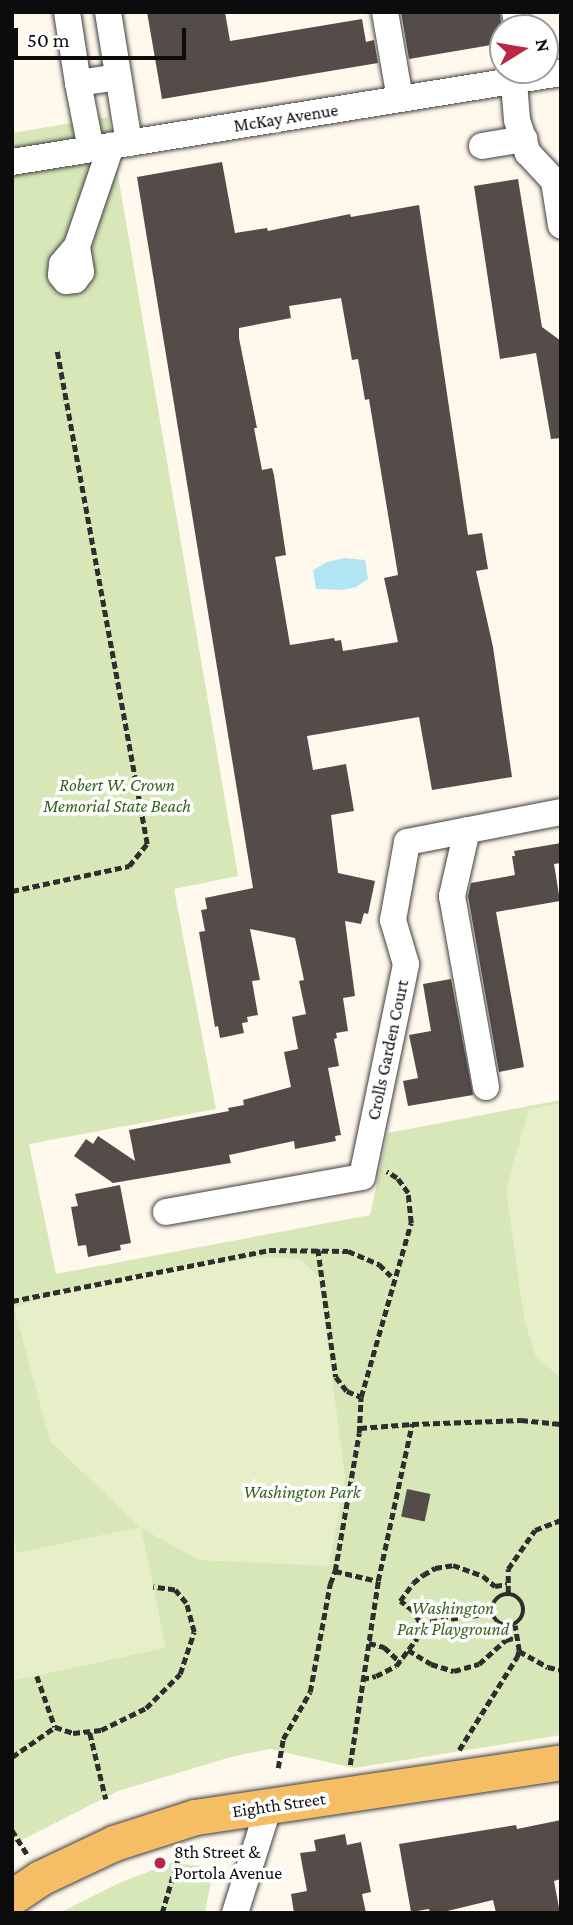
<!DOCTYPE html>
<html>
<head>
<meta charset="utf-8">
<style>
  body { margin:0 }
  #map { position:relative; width:573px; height:1925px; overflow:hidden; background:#fff8ec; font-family:"Crimson Pro",serif }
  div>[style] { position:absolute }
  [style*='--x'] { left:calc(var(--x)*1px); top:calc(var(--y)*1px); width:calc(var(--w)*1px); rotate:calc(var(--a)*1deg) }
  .green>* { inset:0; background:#d7e7b7 }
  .pitch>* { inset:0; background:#e7efc8 }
  .water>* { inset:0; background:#b2e5f4 }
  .building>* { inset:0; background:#544c49; transform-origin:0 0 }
  .path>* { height:4.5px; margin-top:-2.25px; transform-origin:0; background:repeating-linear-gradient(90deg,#2e2e2e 0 7px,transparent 0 10.5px) }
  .path>.ring { margin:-2.25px; padding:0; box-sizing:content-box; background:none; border:4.5px solid #2e2e2e; border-radius:50% }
  .roads { filter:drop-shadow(0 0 2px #3f3f3f) drop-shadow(0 0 2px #3f3f3f) }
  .minor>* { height:26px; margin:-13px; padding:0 13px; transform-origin:13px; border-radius:13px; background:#fff }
  .major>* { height:35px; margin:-17.5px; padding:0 17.5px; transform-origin:17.5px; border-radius:17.5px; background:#f5be65 }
  .dots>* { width:19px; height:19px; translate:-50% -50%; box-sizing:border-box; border:4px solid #fff; border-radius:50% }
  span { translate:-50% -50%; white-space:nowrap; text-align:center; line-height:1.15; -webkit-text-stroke:7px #fff; paint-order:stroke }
  .street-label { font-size:18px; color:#0c0c0c }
  .park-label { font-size:18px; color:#36621f; font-style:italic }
  .poi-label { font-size:18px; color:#0c0c0c }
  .left { translate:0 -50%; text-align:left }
  .frame { position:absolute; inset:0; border:14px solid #0c0c0c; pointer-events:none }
  .north { position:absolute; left:489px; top:14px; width:70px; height:70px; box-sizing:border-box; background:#fff; border:2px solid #9e9e9e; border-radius:50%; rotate:79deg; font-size:19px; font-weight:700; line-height:28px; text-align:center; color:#0c0c0c }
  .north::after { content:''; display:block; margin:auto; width:24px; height:32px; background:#b82843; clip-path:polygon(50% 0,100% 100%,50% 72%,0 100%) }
  .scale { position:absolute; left:14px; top:28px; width:172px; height:32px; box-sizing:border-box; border:4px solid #0c0c0c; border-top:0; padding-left:9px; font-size:21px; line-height:24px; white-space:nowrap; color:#0c0c0c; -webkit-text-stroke:5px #fff; paint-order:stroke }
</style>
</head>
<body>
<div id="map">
  <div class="green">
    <i style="clip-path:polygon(108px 117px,238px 876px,174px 889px,216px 1109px,29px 1144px,56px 1274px,370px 1215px,388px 1133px,561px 1100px,561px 1735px,354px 1768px,270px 1749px,231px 1757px,118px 1791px,12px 1845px,12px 133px)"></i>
    <i style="clip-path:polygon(171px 1863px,202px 1866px,211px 1881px,205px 1913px,59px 1913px,119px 1883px)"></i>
  </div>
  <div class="pitch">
    <i style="clip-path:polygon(561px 1103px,561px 1378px,536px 1357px,524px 1319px,506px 1189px,529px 1109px)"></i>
    <i style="clip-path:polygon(265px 1257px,300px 1259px,319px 1277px,345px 1478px,329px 1566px,199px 1560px,141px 1528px,166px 1648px,12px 1681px,12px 1530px,17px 1553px,140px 1527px,50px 1441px,14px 1308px,63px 1291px,151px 1272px)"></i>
  </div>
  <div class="water">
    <i style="clip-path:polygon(345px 558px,365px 560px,368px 579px,356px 587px,342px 590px,316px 589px,313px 570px,327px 562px)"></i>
  </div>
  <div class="building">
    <i style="clip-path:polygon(147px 12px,225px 12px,230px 41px,362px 19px,366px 42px,374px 40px,378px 63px,162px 99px)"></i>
    <i style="clip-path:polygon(401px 12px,500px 12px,503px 43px,409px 59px)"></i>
    <i style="clip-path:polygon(evenodd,222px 162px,235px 233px,267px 228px,268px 231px,350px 214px,351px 217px,419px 205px,468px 535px,482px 533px,488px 569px,476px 571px,493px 647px,512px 777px,432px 790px,419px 717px,307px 736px,313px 770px,346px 764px,354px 811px,331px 815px,338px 873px,375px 881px,368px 914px,364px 913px,361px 924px,345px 921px,355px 996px,343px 998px,348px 1031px,336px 1033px,337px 1038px,334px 1039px,339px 1066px,328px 1068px,341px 1135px,335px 1136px,336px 1141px,295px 1149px,294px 1141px,229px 1155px,231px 1163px,113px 1183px,74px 1156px,86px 1139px,93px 1144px,98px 1136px,135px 1161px,129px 1130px,229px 1111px,228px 1108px,244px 1105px,243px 1100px,291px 1087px,284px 1052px,298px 1049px,292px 1017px,306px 1014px,299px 981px,304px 980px,295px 938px,250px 929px,260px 980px,252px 981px,258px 1015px,247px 1017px,248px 1022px,242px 1023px,244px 1033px,220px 1038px,218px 1026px,215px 1027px,199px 932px,205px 931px,201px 910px,207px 909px,205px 898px,253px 888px,137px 177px,222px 162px,341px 298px,352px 360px,358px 359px,365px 400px,369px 399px,398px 575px,384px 578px,398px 642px,343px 651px,341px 640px,335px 641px,334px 638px,290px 645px,275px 557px,286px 555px,274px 475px,272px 468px,262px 470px,254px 428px,257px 428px,239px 338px,239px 328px,291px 318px,289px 306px,341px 298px)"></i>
    <i style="clip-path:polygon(518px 179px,542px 327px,561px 341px,561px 438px,551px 439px,536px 353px,500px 359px,474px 186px)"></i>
    <i style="clip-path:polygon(561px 843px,561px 863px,554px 864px,560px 901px,496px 912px,524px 1067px,499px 1072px,468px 896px,471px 883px,515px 875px,512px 856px,515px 856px,514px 851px)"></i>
    <i style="clip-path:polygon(451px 979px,473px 1095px,408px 1106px,403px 1081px,418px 1078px,409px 1035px,431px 1031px,423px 984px)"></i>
    <i style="clip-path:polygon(120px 1185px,131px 1243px,120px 1245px,121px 1250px,88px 1257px,86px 1245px,78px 1246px,71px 1207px,78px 1206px,75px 1194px)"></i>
    <i style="left:407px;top:1489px;width:24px;height:28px;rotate:12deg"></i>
    <i style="clip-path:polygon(561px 1820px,561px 1879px,554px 1881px,560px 1913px,496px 1913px,493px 1900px,439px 1913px,430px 1913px,429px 1909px,411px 1912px,399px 1844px,516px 1825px,517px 1829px)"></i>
    <i style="clip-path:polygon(345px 1834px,347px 1845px,361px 1842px,371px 1892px,362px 1894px,366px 1913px,294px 1913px,291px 1894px,307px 1891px,300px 1853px,316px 1851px,314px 1840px)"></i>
  </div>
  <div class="path">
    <i style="--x:12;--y:891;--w:120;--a:-12.1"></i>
    <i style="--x:129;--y:866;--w:28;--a:-51"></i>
    <i style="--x:147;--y:844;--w:501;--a:-100.35"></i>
    <i style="--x:318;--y:1249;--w:129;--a:82"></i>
    <i style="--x:336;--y:1377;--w:18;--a:52"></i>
    <i style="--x:347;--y:1391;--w:15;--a:23"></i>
    <i style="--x:12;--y:1301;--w:262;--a:-11.2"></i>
    <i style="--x:269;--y:1250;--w:79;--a:0.7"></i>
    <i style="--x:348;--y:1251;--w:34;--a:23"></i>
    <i style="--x:379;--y:1264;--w:20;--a:45"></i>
    <i style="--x:360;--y:1428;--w:52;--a:-4.4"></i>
    <i style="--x:335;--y:1571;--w:44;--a:13.1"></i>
    <i style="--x:508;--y:1593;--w:24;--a:-90"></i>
    <i style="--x:508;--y:1569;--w:47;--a:-55.3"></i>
    <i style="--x:535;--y:1530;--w:28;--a:-21"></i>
    <i class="ring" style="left:492px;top:1594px;width:27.5px;height:27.5px"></i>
    <i style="--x:420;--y:1623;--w:72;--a:-8"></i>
    <i style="--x:369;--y:1643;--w:16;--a:15"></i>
    <i style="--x:384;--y:1647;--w:22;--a:43"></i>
    <i style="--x:408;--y:1650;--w:27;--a:31"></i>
    <i style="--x:431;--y:1664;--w:24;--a:17"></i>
    <i style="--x:454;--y:1671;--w:26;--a:-16"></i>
    <i style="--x:479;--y:1664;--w:36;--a:-42"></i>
    <i style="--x:506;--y:1640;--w:11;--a:-15"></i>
    <i style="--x:519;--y:1651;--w:33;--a:29"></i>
    <i style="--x:548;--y:1667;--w:13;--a:13"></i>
    <i style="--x:37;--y:1676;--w:54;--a:70.6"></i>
    <i style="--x:55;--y:1727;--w:19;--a:18"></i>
    <i style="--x:73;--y:1733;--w:28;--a:-6"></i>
    <i style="--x:101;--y:1730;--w:50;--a:-26.1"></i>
    <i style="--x:146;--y:1708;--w:48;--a:-45"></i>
    <i style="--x:180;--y:1674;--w:44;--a:-71.6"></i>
    <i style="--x:194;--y:1632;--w:30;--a:-105"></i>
    <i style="--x:186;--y:1603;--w:17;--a:-130"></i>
    <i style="--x:175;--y:1590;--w:22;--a:-172"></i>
    <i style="--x:362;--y:1679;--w:14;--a:-12"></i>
    <i style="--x:376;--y:1676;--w:22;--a:-27"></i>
    <i style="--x:396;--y:1666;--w:39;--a:-53"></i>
    <i style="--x:419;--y:1635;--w:12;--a:-85"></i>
    <i style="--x:420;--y:1623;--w:14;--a:-120"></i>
    <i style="--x:413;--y:1611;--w:16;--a:-142"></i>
    <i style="--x:400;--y:1601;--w:22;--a:-54"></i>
    <i style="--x:413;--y:1583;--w:13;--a:-39"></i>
    <i style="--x:423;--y:1575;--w:14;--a:-30"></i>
    <i style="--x:435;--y:1568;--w:18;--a:-9"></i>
    <i style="--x:453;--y:1565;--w:32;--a:20"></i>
    <i style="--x:483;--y:1576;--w:16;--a:40"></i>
    <i style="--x:495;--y:1586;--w:12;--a:-9"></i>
    <i style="--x:90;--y:1733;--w:68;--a:76.4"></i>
    <i style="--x:459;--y:1750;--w:110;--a:-58.1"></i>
    <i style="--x:517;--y:1657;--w:6;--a:-72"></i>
    <i style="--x:519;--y:1651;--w:26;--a:-99"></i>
    <i style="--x:12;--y:1757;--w:52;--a:-34.9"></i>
    <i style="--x:350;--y:1765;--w:186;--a:-81.3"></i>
    <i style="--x:378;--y:1581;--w:161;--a:-77.8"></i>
    <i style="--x:412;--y:1424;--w:109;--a:-2.1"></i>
    <i style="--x:521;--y:1420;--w:40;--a:5.7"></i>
    <i style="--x:278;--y:1768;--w:29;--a:-80"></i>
    <i style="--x:283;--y:1739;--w:54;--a:-60.1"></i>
    <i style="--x:310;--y:1692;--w:110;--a:-79.5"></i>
    <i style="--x:330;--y:1584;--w:14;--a:-69"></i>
    <i style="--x:335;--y:1571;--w:140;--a:-80.1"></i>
    <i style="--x:359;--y:1433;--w:36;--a:-87"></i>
    <i style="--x:361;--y:1397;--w:181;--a:-74"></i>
    <i style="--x:411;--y:1223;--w:30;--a:-96"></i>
    <i style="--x:408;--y:1193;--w:19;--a:-126"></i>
    <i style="--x:397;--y:1178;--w:12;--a:-149"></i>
    <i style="--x:12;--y:1830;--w:31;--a:58"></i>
    <i style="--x:162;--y:1913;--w:57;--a:-73.8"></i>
  </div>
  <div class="roads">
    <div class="minor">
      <i style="--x:67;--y:12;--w:72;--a:81.2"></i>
      <i style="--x:78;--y:83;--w:40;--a:-8.5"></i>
      <i style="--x:108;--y:12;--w:133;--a:80.9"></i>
      <i style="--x:385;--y:12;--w:88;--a:80.2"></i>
      <i style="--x:515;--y:12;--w:16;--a:79"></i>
      <i style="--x:513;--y:70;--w:50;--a:85.4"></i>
      <i style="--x:517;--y:120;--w:35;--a:72"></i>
      <i style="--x:528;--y:153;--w:38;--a:47"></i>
      <i style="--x:554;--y:181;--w:45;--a:81"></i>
      <i style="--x:78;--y:83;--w:67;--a:78.9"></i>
      <i style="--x:482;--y:146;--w:43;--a:-9.5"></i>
      <i style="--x:12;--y:162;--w:556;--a:-9.21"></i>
      <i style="--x:77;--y:246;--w:23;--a:130"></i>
      <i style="--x:62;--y:264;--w:11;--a:95"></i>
      <i style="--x:61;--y:275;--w:8;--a:50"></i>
      <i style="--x:66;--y:281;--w:9;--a:-6"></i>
      <i style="--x:75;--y:280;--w:10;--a:-53"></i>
      <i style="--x:81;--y:272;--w:26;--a:-99"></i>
      <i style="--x:77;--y:246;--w:106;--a:-71.2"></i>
      <i style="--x:467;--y:830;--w:68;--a:102.8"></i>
      <i style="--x:452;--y:896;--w:194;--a:79.9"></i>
      <i style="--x:166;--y:1212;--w:199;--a:-10.1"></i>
      <i style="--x:362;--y:1177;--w:217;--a:-78.3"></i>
      <i style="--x:406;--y:964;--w:46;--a:-106.5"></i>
      <i style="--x:393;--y:920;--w:79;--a:-79.8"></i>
      <i style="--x:407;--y:842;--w:157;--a:-11"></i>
      <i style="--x:235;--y:1913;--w:112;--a:-72.4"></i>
    </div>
    <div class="major">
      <i style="--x:12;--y:1897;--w:34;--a:-34"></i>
      <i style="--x:40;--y:1878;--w:82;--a:-25.3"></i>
      <i style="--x:114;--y:1843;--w:85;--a:-17.8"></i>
      <i style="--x:195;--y:1817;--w:370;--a:-8.5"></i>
    </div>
  </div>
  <div class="dots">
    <i style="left:160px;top:1863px;background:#b82843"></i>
  </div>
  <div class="street-label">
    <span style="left:286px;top:118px;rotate:-9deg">McKay Avenue</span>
    <span style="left:388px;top:1050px;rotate:-78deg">Crolls Garden Court</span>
    <span style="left:279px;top:1805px;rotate:-8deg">Eighth Street</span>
  </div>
  <div class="park-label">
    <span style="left:117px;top:796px">Robert W. Crown<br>Memorial State Beach</span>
    <span style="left:302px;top:1492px">Washington Park</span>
    <span style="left:453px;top:1619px">Washington<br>Park Playground</span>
  </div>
  <div class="poi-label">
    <span class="left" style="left:174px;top:1863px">8th Street &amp;<br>Portola Avenue</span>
  </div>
  <div class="frame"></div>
  <div class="north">N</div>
  <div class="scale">50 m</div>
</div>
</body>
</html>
